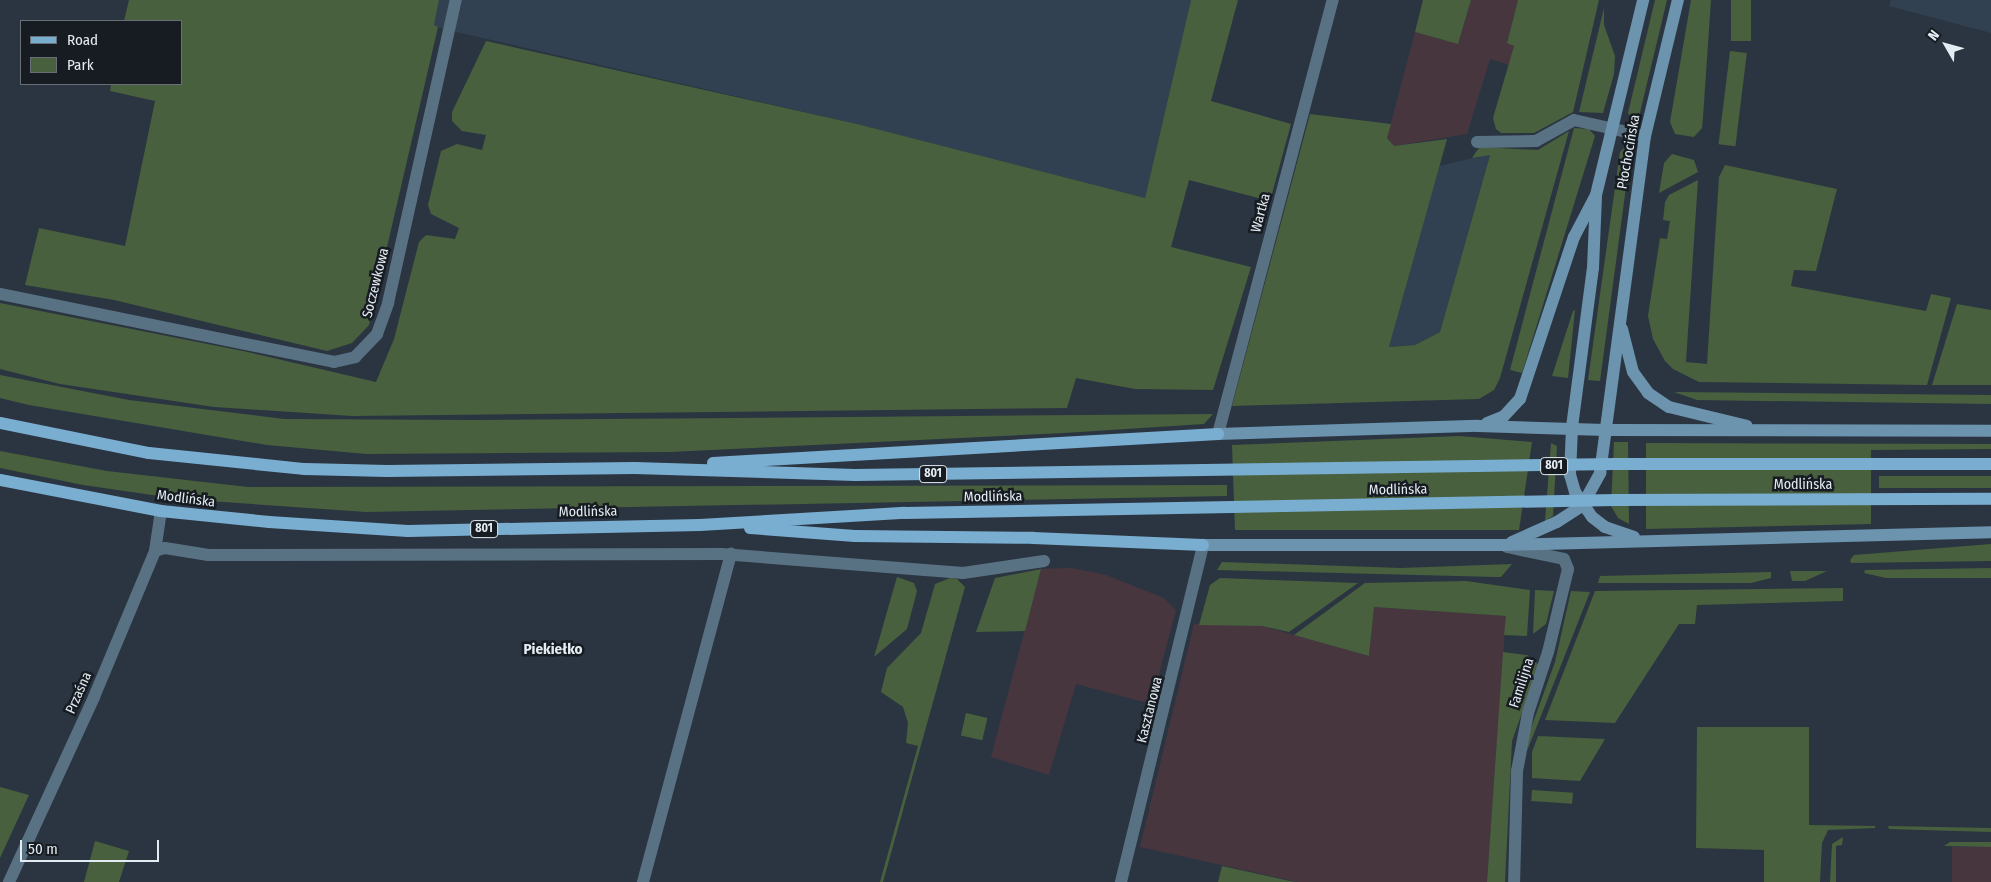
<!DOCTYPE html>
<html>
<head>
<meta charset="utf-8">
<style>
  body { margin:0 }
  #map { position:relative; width:1991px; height:882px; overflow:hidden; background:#2a3541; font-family:"Fira Sans Condensed",sans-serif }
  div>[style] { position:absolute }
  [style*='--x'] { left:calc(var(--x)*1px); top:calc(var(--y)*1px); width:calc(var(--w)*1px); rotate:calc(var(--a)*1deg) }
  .commercial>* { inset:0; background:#48363f; transform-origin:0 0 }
  .built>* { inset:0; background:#314151 }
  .green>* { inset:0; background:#48603d; transform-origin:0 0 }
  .minor>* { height:12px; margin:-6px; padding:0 6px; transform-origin:6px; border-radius:6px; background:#597283 }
  .secondary>* { height:12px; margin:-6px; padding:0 6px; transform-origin:6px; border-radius:6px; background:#6c94af }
  .primary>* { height:12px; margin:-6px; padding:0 6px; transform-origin:6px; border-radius:6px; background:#7aaed1 }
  span { translate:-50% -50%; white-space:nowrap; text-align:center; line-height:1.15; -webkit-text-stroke:5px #171c22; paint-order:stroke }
  .shield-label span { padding:1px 4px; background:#171c22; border:1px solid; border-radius:4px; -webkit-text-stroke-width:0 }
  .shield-label { font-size:12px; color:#e4ecf3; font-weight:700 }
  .street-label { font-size:14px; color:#e4ecf3 }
  .neighbourhood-label { font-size:15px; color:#e4ecf3; font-weight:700 }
  .legend { position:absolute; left:20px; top:20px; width:162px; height:65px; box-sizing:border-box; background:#171c22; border:1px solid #696f76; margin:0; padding:6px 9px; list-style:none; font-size:15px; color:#e4ecf3 }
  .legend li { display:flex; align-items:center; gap:10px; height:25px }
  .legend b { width:25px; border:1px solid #696f76 }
  .north { position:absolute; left:1921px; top:20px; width:50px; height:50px; -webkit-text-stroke:4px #171c22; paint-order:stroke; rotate:308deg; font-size:14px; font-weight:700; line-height:20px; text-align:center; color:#e4ecf3 }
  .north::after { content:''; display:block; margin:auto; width:18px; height:22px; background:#e4ecf3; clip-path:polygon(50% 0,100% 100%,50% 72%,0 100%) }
  .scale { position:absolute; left:20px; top:840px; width:139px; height:22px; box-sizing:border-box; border:2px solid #e4ecf3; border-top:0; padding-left:6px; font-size:15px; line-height:18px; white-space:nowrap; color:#e4ecf3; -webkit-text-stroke:4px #171c22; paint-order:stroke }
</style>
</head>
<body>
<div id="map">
  <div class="commercial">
    <i style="clip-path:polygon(1471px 0,1518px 0,1507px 42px,1514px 46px,1509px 65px,1490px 59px,1467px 134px,1394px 146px,1387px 138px,1415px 32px,1458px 44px)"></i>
    <i style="clip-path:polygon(1072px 568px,1106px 575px,1164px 598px,1176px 610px,1151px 704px,1076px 684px,1049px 775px,991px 757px,1041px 569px)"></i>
    <i style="clip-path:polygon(1374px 607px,1506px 616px,1487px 882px,1298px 882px,1140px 847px,1194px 624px,1262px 626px,1369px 656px)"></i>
    <i style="left:1952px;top:847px;width:39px;height:35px"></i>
  </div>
  <div class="built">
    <i style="clip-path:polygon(439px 0,1191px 0,1145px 198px,857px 124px,448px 30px,434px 26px)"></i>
    <i style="clip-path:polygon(1891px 0,1991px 0,1991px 33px,1889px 6px)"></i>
    <i style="clip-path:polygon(1490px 154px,1440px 332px,1415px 345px,1389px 347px,1439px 166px)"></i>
  </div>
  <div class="green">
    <i style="clip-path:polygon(129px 0,439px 0,434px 25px,438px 27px,369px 325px,352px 343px,327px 351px,114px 300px,25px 285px,39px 228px,125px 246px,155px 101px,110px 91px,111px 84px,181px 84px,181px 21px,124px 21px)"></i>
    <i style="clip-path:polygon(1191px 0,1238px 0,1211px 101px,1291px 124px,1270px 201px,1189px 180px,1171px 247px,1251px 267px,1213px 390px,1135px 389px,1076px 378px,1067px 408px,352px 416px,214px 407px,60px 384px,0 369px,0 303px,243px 351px,376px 382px,394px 339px,419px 242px,426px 235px,455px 239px,459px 228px,431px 214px,428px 205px,441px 151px,457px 144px,482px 150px,486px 135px,462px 131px,452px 121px,452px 112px,486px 41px,857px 124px,1145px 198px)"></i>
    <i style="clip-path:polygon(1423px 0,1471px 0,1458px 44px,1415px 32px)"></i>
    <i style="clip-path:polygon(1518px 0,1599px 0,1573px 112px,1534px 133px,1501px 133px,1496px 129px,1493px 118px,1514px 46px,1507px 43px)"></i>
    <i style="clip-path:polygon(1655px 0,1667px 0,1637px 125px,1634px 124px,1628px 113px)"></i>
    <i style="clip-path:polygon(1691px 0,1711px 0,1703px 117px,1702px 128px,1694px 137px,1675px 134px,1670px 122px)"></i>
    <i style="left:1731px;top:0;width:20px;height:41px"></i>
    <i style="clip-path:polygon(1604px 8px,1604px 25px,1615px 56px,1614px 74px,1603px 113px,1579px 112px)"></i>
    <i style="left:1730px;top:51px;width:17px;height:94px;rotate:7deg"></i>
    <i style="clip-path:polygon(1310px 114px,1391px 124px,1387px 138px,1394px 146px,1447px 139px,1389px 347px,1415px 345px,1440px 332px,1490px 155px,1472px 158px,1476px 152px,1480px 147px,1538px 150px,1569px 131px,1500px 378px,1494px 390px,1479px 399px,1232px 406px)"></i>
    <i style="clip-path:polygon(1574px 128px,1589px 129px,1595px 136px,1522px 373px,1510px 370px)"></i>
    <i style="clip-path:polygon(1624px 148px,1631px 150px,1600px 381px,1588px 380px,1620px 152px)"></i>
    <i style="clip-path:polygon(1672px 154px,1694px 160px,1698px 172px,1659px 193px,1664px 163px)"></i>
    <i style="clip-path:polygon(1725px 165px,1837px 189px,1816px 271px,1794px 270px,1791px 286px,1926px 311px,1931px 294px,1951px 298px,1927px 385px,1699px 382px,1673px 369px,1665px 361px,1653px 339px,1648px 316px,1660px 238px,1667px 239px,1670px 221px,1663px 220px,1665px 202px,1669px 195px,1698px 180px,1686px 362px,1707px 364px,1719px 177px)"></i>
    <i style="clip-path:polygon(1957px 304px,1991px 310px,1991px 385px,1932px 385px)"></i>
    <i style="clip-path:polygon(1575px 310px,1568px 378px,1552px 376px,1573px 311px)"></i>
    <i style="clip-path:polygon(0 375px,129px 400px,284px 419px,472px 420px,1213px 414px,1204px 424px,1064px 433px,670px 452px,366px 454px,267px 445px,29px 405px,0 398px)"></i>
    <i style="clip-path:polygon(1674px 392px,1991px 395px,1991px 404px,1697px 400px)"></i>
    <i style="clip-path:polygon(1459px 436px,1532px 442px,1519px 530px,1235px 530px,1232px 445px)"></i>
    <i style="clip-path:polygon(1614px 442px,1628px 442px,1629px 524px,1618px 518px,1611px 506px)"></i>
    <i style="clip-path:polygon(1551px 443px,1557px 446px,1553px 516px,1545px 521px)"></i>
    <i style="clip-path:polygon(1646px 443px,1991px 444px,1991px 449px,1871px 450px,1871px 524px,1646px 529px)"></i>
    <i style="clip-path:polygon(0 451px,107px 471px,248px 487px,1227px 485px,1227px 496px,366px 512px,180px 499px,83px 485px,0 468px)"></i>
    <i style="left:1991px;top:476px;width:12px;height:112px;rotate:90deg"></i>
    <i style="clip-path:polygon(1991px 544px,1991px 561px,1851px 563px,1850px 560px,1854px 555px)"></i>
    <i style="clip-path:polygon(1222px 562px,1401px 568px,1512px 564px,1501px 577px,1496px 577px,1217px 570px)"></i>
    <i style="clip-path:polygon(1991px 568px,1991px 578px,1886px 578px,1864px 573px,1865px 570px)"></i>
    <i style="clip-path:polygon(1041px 569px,1025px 631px,976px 632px,995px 578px)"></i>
    <i style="clip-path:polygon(1790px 571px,1827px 571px,1805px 581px,1792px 581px)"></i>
    <i style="clip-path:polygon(1771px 572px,1771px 578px,1751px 583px,1598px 583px,1600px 576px)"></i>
    <i style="clip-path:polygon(897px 577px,914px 583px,917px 591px,907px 629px,874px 657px)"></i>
    <i style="clip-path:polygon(950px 578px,957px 579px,965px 587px,883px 882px,880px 882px,918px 746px,906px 743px,908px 723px,903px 707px,881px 692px,887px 668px,921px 633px,935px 584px)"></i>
    <i style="clip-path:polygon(1220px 578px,1273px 580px,1358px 583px,1289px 632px,1262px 626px,1199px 625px,1210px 585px)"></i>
    <i style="clip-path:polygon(1466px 581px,1530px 590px,1527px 636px,1504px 635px,1506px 616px,1374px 607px,1369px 656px,1294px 635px,1365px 583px)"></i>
    <i style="clip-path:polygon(1843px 588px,1843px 601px,1697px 605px,1695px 624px,1679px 624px,1615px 723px,1545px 720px,1595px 591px)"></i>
    <i style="clip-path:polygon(1535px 590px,1554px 591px,1546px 624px,1533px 634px)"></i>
    <i style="clip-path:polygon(1571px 591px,1590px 592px,1527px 751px,1530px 731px,1555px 662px)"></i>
    <i style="clip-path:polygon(1503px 652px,1527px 655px,1539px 665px,1512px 741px,1505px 882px,1487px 882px)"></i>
    <i style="left:966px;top:713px;width:22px;height:23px;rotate:13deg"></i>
    <i style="clip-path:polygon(1697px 727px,1809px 727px,1809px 825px,1875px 826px,1875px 828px,1828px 830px,1822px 843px,1820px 882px,1764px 882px,1764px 850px,1696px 848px)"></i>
    <i style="clip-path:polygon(1538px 736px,1605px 739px,1580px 781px,1532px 778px,1532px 752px)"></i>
    <i style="clip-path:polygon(0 787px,29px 795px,0 858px)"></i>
    <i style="left:1532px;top:790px;width:41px;height:11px;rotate:4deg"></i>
    <i style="clip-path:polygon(1888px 826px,1991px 828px,1991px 832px,1889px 829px)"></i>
    <i style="clip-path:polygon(1843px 837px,1842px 845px,1836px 846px,1836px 882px,1830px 882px,1832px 844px)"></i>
    <i style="clip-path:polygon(95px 841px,129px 851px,119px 882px,84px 882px)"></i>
    <i style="clip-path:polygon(1950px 842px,1991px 842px,1991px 847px,1944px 846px)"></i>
    <i style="clip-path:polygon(1222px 866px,1290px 881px,1297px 882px,1218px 882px)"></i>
  </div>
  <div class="minor">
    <i style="--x:1477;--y:142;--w:59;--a:-1"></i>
    <i style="--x:1536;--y:141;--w:43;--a:-28.9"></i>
    <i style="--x:1574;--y:120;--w:73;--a:12.7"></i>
    <i style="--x:0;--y:294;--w:341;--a:11.5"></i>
    <i style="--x:334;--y:362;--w:22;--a:-13"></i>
    <i style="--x:355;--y:357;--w:32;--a:-46"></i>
    <i style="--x:377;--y:334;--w:33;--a:-70"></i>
    <i style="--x:388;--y:303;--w:311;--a:-77.4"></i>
    <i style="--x:1218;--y:434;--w:449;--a:-75.2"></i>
    <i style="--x:1507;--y:547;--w:58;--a:11.9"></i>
    <i style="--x:1564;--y:559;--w:11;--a:68"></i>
    <i style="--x:1568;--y:569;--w:85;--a:103.5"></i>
    <i style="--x:1548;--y:652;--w:64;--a:108.2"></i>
    <i style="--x:1528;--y:713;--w:59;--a:100.7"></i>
    <i style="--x:1517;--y:771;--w:111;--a:91.5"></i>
    <i style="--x:155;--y:551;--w:10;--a:-17"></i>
    <i style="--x:165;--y:548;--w:44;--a:9.2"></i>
    <i style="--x:208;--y:555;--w:514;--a:-0.11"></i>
    <i style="--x:722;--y:554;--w:242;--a:4.5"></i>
    <i style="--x:963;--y:573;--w:82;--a:-8.4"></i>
    <i style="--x:9;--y:882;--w:204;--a:-65.3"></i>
    <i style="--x:94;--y:697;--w:158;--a:-67.3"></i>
    <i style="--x:155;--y:551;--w:40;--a:-81.5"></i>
    <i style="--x:643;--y:882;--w:340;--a:-75"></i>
    <i style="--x:1121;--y:882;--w:347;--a:-76.3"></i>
  </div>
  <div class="secondary">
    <i style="--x:1622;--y:329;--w:44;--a:75.7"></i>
    <i style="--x:1633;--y:372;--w:26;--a:54"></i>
    <i style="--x:1648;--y:393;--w:25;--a:34"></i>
    <i style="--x:1669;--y:407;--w:80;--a:13.7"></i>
    <i style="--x:1487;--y:423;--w:18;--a:-22"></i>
    <i style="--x:1504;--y:416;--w:23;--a:-47"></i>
    <i style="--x:1520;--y:399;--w:171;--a:-71.6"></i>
    <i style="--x:1574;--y:237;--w:45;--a:-62.3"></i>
    <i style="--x:1218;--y:434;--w:260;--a:-1.8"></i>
    <i style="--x:1478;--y:426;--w:127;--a:1.8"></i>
    <i style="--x:1605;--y:430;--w:386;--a:0.1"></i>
    <i style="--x:1634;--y:537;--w:31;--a:-161"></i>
    <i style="--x:1605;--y:527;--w:16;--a:-142"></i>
    <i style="--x:1592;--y:517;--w:30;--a:-124"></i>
    <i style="--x:1575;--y:492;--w:18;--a:-106"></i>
    <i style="--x:1570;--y:475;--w:48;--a:-87.6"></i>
    <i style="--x:1572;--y:427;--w:160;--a:-82.5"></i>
    <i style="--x:1593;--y:268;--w:73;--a:-87.6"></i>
    <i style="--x:1596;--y:195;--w:201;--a:-76.4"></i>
    <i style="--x:1512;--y:542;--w:49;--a:-24"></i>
    <i style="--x:1557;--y:522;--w:30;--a:-33"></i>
    <i style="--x:1582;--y:506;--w:38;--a:-61"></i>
    <i style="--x:1600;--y:473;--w:340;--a:-82.4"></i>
    <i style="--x:1645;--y:136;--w:140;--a:-76.4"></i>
    <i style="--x:1203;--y:545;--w:299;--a:0"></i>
    <i style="--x:1502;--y:545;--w:489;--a:-1.5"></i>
  </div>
  <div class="primary">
    <i style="--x:0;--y:423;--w:152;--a:11.4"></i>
    <i style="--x:149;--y:453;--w:157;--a:5.9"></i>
    <i style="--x:305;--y:469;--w:82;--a:1.4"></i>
    <i style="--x:387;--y:471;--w:248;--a:-0.7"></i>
    <i style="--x:635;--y:468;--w:220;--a:1.8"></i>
    <i style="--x:855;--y:475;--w:760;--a:-0.83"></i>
    <i style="--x:1615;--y:464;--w:376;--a:0"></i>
    <i style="--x:713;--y:463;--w:506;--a:-3.29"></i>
    <i style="--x:0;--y:480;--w:164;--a:10.9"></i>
    <i style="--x:161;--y:511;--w:109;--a:5.8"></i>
    <i style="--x:269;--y:522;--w:139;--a:3.7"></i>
    <i style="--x:408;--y:531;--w:292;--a:-1.2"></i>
    <i style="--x:700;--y:525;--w:205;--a:-3.4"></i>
    <i style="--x:905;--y:513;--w:711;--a:-1.05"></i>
    <i style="--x:1616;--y:500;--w:375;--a:-0.2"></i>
    <i style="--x:750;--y:528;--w:105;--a:4.4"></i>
    <i style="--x:855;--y:536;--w:178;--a:0.6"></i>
    <i style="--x:1033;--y:538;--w:170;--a:2.4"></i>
  </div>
  <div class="shield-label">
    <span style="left:1554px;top:466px">801</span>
    <span style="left:933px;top:474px">801</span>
    <span style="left:484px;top:529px">801</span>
  </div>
  <div class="street-label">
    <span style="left:1629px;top:152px;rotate:-80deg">Płochocińska</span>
    <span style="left:1261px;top:213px;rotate:-75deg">Wartka</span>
    <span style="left:376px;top:283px;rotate:-76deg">Soczewkowa</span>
    <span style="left:1803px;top:485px">Modlińska</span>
    <span style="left:1398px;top:490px;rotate:-1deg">Modlińska</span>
    <span style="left:993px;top:497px;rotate:-1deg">Modlińska</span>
    <span style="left:186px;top:499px;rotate:7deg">Modlińska</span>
    <span style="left:588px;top:512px;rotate:-1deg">Modlińska</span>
    <span style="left:1522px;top:683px;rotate:-72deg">Familijna</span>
    <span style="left:79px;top:693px;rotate:-66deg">Przaśna</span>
    <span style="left:1150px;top:710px;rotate:-76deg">Kasztanowa</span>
  </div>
  <div class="neighbourhood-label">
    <span style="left:553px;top:650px">Piekiełko</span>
  </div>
  <ul class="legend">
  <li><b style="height:6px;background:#7aaed1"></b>Road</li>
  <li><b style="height:14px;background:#48603d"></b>Park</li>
  </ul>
  <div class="north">N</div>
  <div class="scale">50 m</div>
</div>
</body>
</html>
